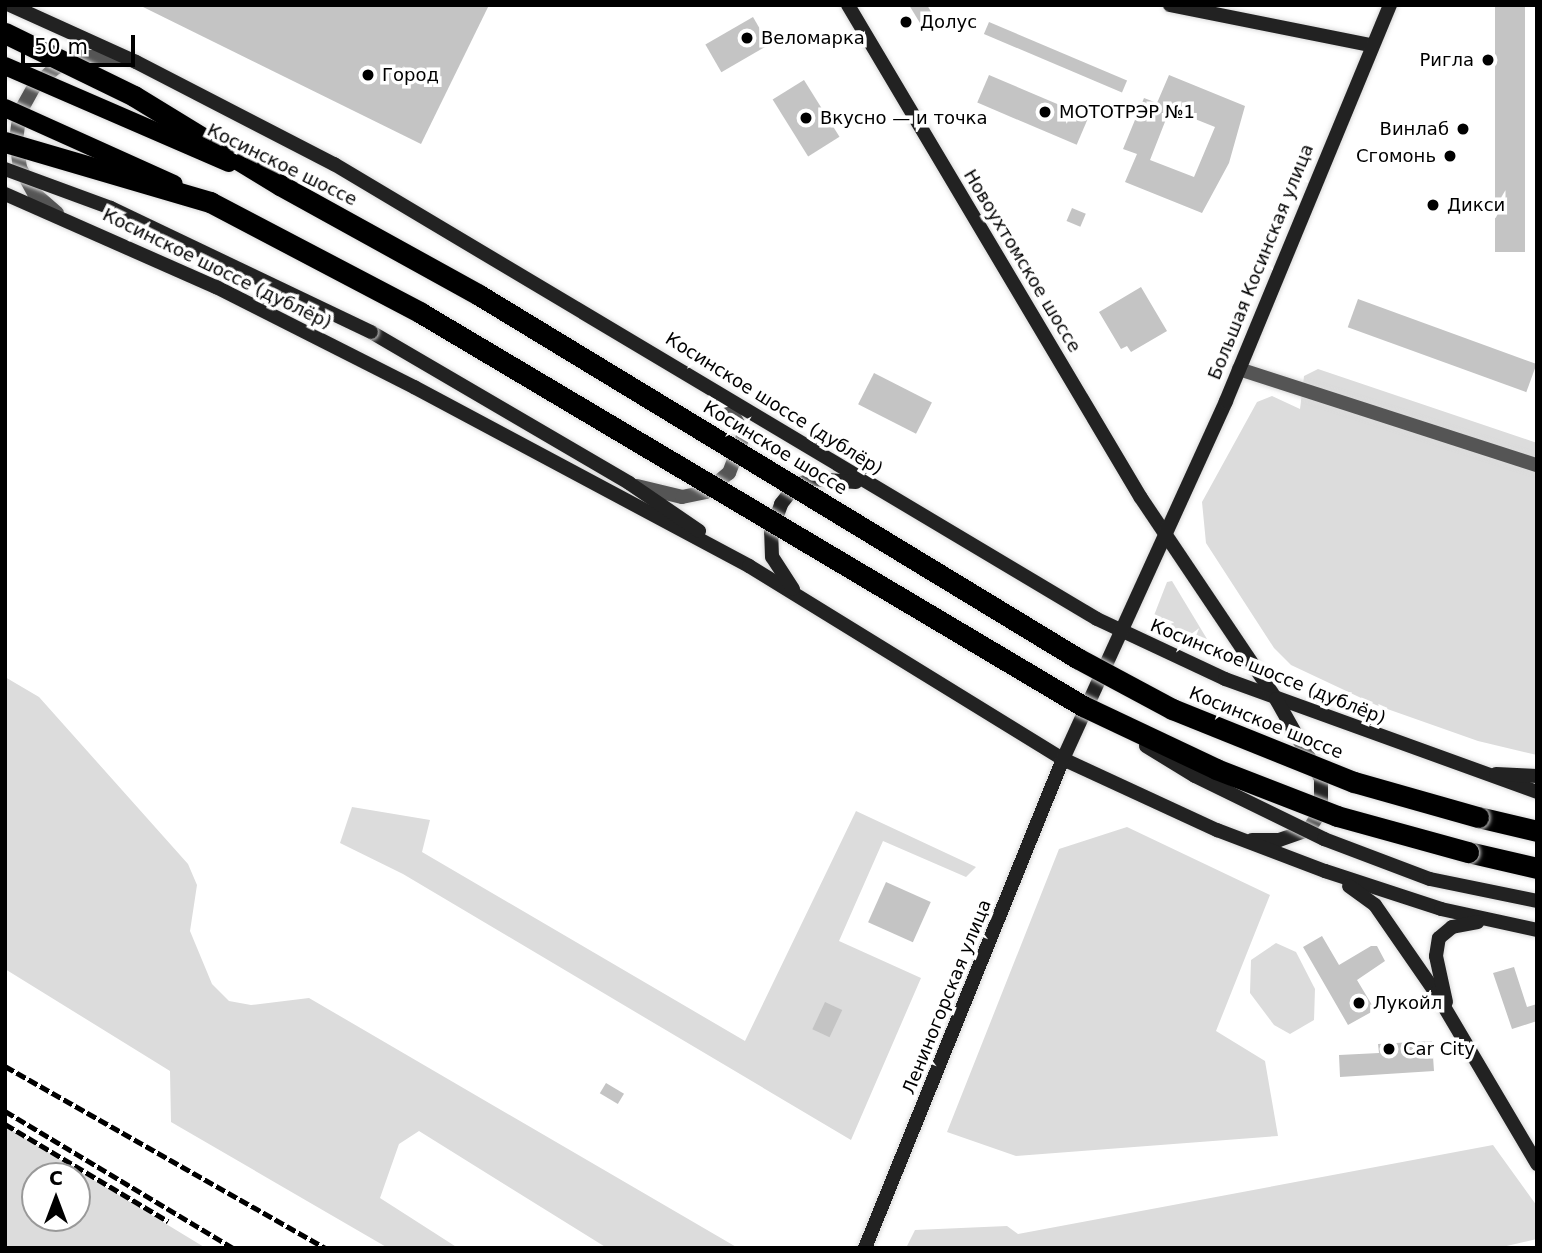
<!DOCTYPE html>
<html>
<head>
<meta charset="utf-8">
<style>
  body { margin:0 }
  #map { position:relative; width:1542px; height:1253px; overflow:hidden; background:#fff; font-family:"DejaVu Sans",sans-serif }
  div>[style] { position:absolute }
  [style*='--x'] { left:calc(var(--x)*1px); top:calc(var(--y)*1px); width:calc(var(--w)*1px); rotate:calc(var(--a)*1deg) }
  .green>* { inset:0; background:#dcdcdc }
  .building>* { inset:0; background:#c4c4c4; transform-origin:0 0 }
  .roads { filter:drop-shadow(0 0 2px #dbdbdb) drop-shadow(0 0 2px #dbdbdb) }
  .street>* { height:14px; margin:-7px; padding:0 7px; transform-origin:7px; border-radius:7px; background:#555 }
  .secondary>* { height:14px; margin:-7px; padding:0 7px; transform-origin:7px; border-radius:7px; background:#222 }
  .highway>* { height:21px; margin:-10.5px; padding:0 10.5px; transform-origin:10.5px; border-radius:10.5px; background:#000 }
  .rail>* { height:4.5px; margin-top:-2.25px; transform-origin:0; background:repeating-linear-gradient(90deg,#000 0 10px,transparent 0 13.5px) }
  .bridges { filter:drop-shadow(0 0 2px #dbdbdb) drop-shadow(0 0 2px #dbdbdb) }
  .secondary-bridge>* { height:14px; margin:-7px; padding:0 7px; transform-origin:7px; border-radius:7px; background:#222 }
  .primary-bridge>* { height:18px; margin:-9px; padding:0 9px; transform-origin:9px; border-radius:9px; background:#000 }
  .highway-bridge>* { height:21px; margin:-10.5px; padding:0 10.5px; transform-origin:10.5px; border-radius:10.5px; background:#000 }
  .dots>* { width:19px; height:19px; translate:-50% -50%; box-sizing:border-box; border:4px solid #fff; border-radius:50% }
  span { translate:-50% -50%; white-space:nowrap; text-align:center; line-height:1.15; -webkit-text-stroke:7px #fff; paint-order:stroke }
  .poi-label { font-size:18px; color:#000 }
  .left { translate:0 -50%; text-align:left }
  .right { translate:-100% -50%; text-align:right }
  .street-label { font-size:18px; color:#000 }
  .frame { position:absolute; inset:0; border:7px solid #000; pointer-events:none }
  .north { position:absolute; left:21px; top:1162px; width:70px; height:70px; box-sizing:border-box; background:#fff; border:2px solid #999; border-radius:50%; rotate:0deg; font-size:19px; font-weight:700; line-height:28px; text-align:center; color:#000 }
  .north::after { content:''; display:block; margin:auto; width:24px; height:32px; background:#000; clip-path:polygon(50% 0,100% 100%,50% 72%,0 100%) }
  .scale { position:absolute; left:21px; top:35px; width:114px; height:32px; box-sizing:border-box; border:4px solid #000; border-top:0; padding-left:9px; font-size:21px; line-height:24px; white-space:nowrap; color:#000; -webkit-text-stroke:5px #fff; paint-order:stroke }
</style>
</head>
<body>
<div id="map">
  <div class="green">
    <i style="clip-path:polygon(1318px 369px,1537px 443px,1537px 755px,1478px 741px,1376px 705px,1291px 665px,1274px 648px,1206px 543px,1202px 502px,1257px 402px,1272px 396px,1300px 409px,1304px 376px)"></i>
    <i style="clip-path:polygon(1172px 581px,1207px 639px,1202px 646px,1158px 627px,1153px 618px,1167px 582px)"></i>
    <i style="clip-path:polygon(5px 677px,39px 697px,188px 864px,197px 885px,190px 931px,212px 984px,229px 1001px,251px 1005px,309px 998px,738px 1248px,607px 1248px,419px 1131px,399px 1144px,380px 1198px,458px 1248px,388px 1248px,171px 1122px,170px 1071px,5px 969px)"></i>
    <i style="clip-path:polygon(352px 807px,430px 820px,422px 852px,745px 1041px,856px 811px,976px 867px,966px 877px,883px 841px,839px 941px,921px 978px,851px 1140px,403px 874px,340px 843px)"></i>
    <i style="clip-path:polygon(1127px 827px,1270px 895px,1216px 1031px,1265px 1061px,1278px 1136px,1016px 1156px,947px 1132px,1059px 849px)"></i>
    <i style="clip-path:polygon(1276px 943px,1296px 952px,1315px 989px,1314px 1020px,1290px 1034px,1274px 1025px,1250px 993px,1251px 960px)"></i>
    <i style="clip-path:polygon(evenodd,5px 1126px,204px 1247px,204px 1248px,5px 1248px,5px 1126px,35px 1176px,77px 1176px,77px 1218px,35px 1218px,35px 1176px)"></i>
    <i style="clip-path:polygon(1493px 1145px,1537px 1206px,1537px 1239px,1498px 1248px,906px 1248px,915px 1230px,1007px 1226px,1018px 1234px)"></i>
  </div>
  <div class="building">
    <i style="clip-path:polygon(139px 5px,489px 5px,421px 144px)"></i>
    <i style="clip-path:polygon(909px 5px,927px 5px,936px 20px,923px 28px)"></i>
    <i style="left:1495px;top:5px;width:30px;height:247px"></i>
    <i style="left:753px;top:17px;width:32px;height:55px;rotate:60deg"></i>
    <i style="left:989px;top:22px;width:150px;height:13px;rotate:23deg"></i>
    <i style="left:989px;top:75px;width:108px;height:30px;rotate:23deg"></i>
    <i style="clip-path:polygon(evenodd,1169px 75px,1245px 106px,1229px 163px,1202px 213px,1125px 182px,1137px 154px,1123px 149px,1144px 98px,1157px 103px,1169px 75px,1170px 109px,1215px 127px,1194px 177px,1150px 160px,1170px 109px)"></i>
    <i style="left:804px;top:80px;width:67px;height:37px;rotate:58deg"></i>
    <i style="left:1072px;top:208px;width:15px;height:14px;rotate:23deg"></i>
    <i style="clip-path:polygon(1141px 287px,1167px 331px,1131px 352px,1127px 346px,1121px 349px,1099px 312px)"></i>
    <i style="left:1358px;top:299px;width:190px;height:30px;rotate:20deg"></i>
    <i style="left:874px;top:373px;width:65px;height:35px;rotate:27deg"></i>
    <i style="left:886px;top:882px;width:49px;height:44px;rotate:24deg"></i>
    <i style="clip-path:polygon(1322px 936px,1339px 965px,1371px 946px,1377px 946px,1385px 961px,1357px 980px,1375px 1010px,1348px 1025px,1303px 947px)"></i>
    <i style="clip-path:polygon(1514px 967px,1527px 1007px,1537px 1004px,1537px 1021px,1512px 1029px,1493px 973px)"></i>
    <i style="left:825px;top:1002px;width:19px;height:30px;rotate:25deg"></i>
    <i style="clip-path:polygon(1432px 1041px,1434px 1071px,1340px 1077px,1339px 1055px,1379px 1053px,1378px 1044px)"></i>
    <i style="left:606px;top:1083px;width:21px;height:12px;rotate:31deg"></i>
  </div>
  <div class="roads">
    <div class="street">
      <i style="--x:57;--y:213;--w:30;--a:-139"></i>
      <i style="--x:34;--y:193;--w:29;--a:-119"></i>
      <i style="--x:20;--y:168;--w:28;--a:-98"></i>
      <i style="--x:16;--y:140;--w:28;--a:-82"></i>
      <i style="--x:20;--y:112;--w:29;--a:-61"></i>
      <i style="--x:34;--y:87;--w:28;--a:-42"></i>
      <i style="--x:55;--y:68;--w:27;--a:-24"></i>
      <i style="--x:80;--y:57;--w:41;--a:0"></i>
      <i style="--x:1239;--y:369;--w:313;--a:17.9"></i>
      <i style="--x:637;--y:486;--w:46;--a:13.7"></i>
      <i style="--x:682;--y:497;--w:25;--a:-12"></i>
      <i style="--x:706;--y:492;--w:30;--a:-40"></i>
      <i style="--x:729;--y:473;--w:42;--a:-69"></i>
      <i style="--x:744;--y:434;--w:43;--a:-119.6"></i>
    </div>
    <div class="secondary">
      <i style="--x:10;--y:5;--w:138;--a:24.3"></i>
      <i style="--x:136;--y:62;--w:223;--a:27.3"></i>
      <i style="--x:334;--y:164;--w:888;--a:30.81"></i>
      <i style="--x:1097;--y:619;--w:141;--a:25.1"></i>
      <i style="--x:1225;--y:679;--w:332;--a:19.9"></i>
      <i style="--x:848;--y:5;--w:573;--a:59.28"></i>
      <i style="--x:1141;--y:498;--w:242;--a:56.1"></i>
      <i style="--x:1276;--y:699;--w:92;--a:60.6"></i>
      <i style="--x:1321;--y:779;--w:32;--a:90"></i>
      <i style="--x:1321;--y:811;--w:23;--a:124"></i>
      <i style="--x:1308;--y:830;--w:31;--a:161"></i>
      <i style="--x:1279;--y:840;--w:27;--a:180"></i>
      <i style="--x:1170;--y:5;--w:204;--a:11.3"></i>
      <i style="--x:5;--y:194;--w:231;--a:23.8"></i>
      <i style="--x:216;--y:287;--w:222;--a:26.8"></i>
      <i style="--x:414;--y:387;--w:380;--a:28.1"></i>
      <i style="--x:749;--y:566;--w:369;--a:31.6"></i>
      <i style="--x:1063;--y:759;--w:170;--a:24.8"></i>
      <i style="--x:1217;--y:830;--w:116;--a:20.8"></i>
      <i style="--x:1325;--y:871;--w:122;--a:18.1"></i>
      <i style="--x:1441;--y:909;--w:98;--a:12.3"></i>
      <i style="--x:371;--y:332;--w:299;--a:30.3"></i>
      <i style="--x:629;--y:483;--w:85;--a:34.4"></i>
      <i style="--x:793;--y:589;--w:38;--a:-123"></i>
      <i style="--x:772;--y:557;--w:25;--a:-92"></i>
      <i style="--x:771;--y:532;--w:30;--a:-70"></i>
      <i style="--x:781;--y:504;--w:23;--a:-52"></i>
      <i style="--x:795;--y:486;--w:18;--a:-22"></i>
      <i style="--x:812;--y:479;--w:44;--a:3.9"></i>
      <i style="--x:1496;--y:774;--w:41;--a:2.8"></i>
      <i style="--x:1349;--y:886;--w:32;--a:36"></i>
      <i style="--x:1375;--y:905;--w:107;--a:55.3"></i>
      <i style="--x:1436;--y:993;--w:199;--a:59.4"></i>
      <i style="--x:1446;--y:1002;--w:47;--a:-102.3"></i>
      <i style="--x:1436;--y:956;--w:18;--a:-81"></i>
      <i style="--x:1439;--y:938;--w:17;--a:-40"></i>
      <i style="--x:1452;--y:927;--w:26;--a:-11"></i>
      <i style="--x:865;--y:1248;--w:528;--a:-67.96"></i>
      <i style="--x:1063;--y:759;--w:393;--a:-65.5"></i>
      <i style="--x:1226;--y:401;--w:429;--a:-67.5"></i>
    </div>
    <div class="highway">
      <i style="--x:1478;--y:817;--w:61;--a:13.3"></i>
      <i style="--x:1468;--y:852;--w:71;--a:13.1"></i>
    </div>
  </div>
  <div class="rail">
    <i style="--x:5;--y:1066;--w:369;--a:29.6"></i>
    <i style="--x:5;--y:1111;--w:266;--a:31"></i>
    <i style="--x:5;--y:1124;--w:190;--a:30.8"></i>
  </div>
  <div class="bridges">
    <div class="secondary-bridge">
      <i style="--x:5;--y:169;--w:113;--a:20.2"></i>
      <i style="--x:111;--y:208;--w:288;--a:25.5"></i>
      <i style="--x:1146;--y:746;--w:57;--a:31.5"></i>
      <i style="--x:1195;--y:776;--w:144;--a:26"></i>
      <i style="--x:1324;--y:839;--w:113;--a:20.7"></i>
      <i style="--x:1430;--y:879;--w:109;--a:11.6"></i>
    </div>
    <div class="primary-bridge">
      <i style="--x:5;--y:66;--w:244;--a:23.4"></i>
      <i style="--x:5;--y:108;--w:185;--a:24.2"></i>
    </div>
    <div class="highway-bridge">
      <i style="--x:5;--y:33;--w:144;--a:26"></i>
      <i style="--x:134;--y:96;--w:171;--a:31.4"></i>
      <i style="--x:280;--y:185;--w:227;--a:28.9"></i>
      <i style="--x:479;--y:295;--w:700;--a:31.26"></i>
      <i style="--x:1077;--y:658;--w:108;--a:28.2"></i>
      <i style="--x:1172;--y:709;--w:196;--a:21.9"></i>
      <i style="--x:1354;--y:782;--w:129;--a:15.8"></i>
      <i style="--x:5;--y:142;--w:214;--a:16.3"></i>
      <i style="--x:210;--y:202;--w:238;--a:27.7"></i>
      <i style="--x:421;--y:313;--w:770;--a:30.7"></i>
      <i style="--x:1083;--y:706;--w:147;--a:25.3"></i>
      <i style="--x:1216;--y:769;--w:130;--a:21.2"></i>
      <i style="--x:1337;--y:816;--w:136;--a:15.4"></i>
    </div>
  </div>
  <div class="dots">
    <i style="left:906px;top:22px;background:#000"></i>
    <i style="left:747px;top:38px;background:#000"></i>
    <i style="left:1488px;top:60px;background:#000"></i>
    <i style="left:368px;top:75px;background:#000"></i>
    <i style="left:1045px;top:112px;background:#000"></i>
    <i style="left:806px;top:118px;background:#000"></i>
    <i style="left:1463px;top:129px;background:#000"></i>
    <i style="left:1450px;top:156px;background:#000"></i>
    <i style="left:1433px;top:205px;background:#000"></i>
    <i style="left:1359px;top:1003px;background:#000"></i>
    <i style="left:1389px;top:1049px;background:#000"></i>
  </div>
  <div class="poi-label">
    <span class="left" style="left:920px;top:22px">Долус</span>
    <span class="left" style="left:761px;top:38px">Веломарка</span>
    <span class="right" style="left:1474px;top:60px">Ригла</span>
    <span class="left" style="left:382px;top:75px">Город</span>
    <span class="left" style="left:1059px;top:112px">МОТОТРЭР №1</span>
    <span class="left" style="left:820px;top:118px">Вкусно — и точка</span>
    <span class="right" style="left:1449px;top:129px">Винлаб</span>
    <span class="right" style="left:1436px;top:156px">Сгомонь</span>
    <span class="left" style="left:1447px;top:205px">Дикси</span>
    <span class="left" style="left:1373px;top:1003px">Лукойл</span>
    <span class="left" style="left:1403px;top:1049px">Car City</span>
  </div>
  <div class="street-label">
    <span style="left:282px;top:165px;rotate:26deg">Косинское шоссе</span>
    <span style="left:1022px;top:261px;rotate:59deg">Новоухтомское шоссе</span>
    <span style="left:1261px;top:262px;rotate:-68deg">Большая Косинская улица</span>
    <span style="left:217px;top:269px;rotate:26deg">Косинское шоссе (дублёр)</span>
    <span style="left:774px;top:404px;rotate:32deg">Косинское шоссе (дублёр)</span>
    <span style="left:775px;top:448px;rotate:31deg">Косинское шоссе</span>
    <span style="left:1268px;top:672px;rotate:22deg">Косинское шоссе (дублёр)</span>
    <span style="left:1266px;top:723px;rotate:22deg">Косинское шоссе</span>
    <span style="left:947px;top:997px;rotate:-68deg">Лениногорская улица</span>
  </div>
  <div class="frame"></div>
  <div class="north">С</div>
  <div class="scale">50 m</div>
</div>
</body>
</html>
